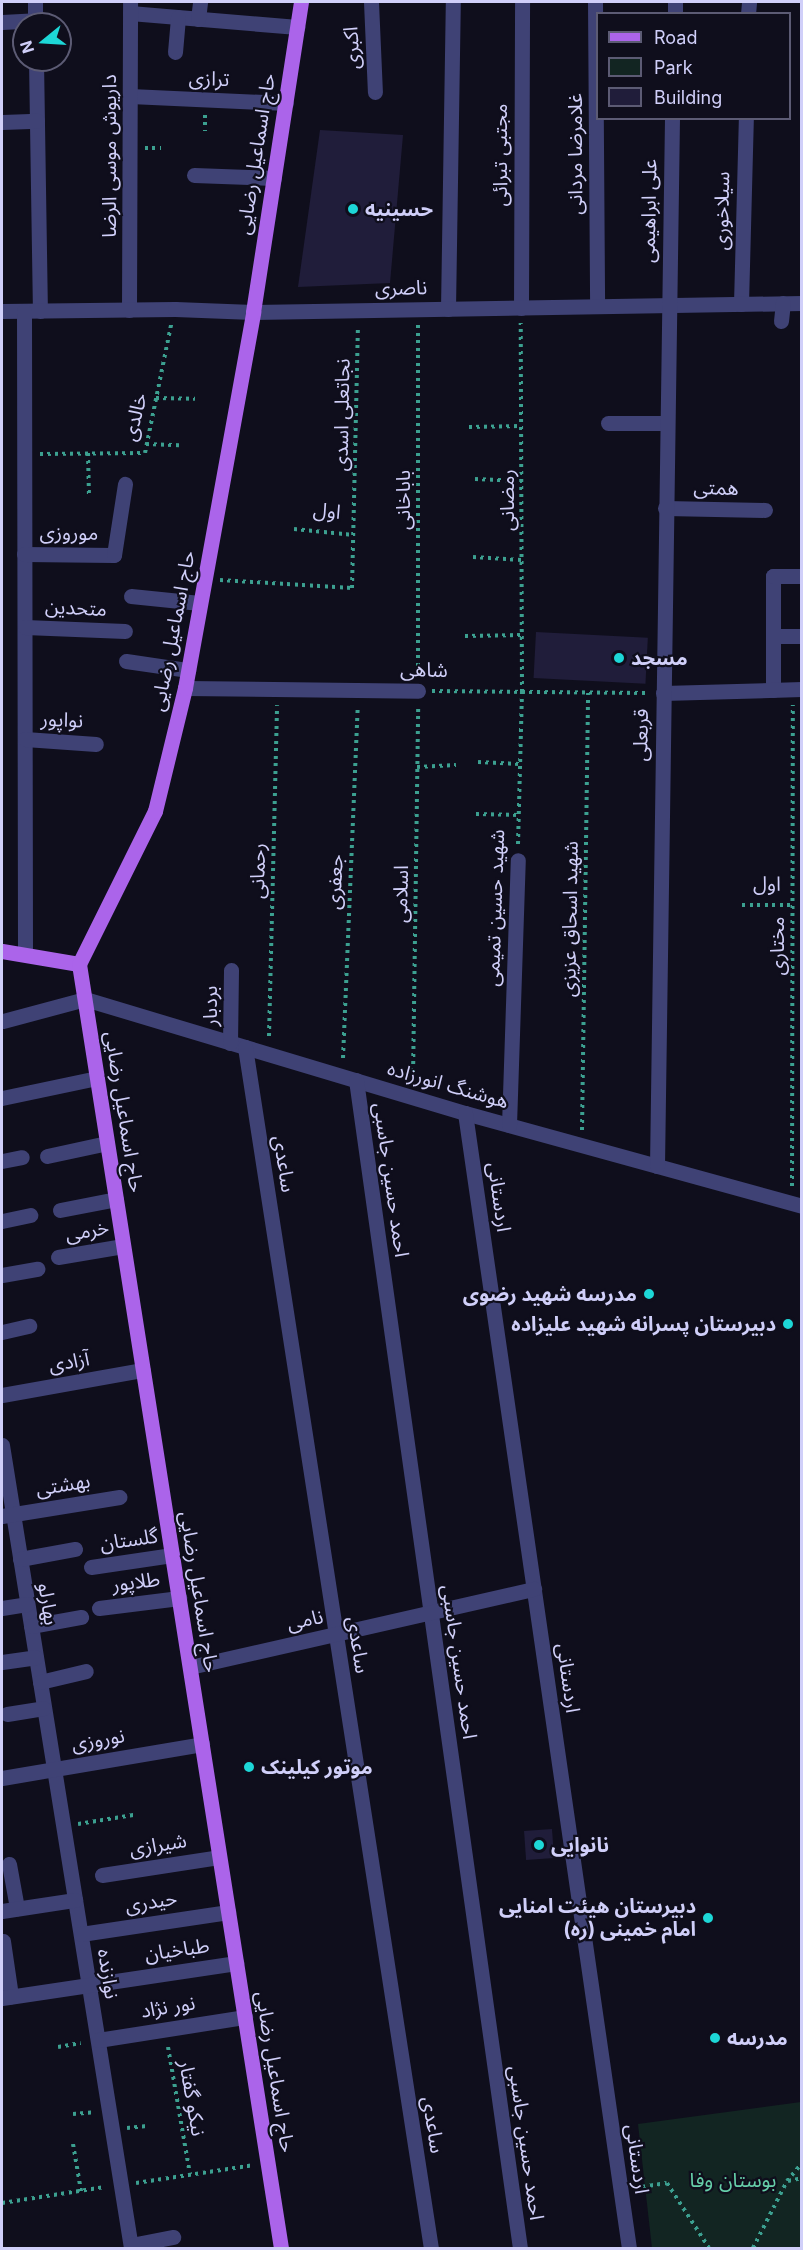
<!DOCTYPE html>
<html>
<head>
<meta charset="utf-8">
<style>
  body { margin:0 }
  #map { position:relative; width:803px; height:2250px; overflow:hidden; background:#0f0e1c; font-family:Inter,"Noto Sans Arabic",sans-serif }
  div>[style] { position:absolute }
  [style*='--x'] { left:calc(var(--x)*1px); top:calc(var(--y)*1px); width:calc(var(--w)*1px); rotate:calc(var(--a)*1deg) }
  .green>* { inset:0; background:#122522 }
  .building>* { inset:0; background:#201d3a; transform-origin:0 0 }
  .path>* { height:4px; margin-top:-2px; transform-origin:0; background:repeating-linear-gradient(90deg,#3ca090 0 3px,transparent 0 7.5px) }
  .minor>* { height:15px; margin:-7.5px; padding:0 7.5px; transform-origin:7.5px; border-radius:7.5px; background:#3f4275 }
  .major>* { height:15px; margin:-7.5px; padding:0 7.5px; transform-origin:7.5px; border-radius:7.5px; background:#ab64ea }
  .dots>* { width:16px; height:16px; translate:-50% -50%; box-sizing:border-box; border:3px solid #0f0e1c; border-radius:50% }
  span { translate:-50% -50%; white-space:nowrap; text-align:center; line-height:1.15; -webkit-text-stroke:4.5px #0f0e1c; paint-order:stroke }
  .street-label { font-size:20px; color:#d0cff9 }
  .poi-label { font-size:20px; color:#d0cff9; font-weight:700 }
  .left { translate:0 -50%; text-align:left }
  .right { translate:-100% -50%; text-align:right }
  .park-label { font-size:20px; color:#66cea9 }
  .frame { position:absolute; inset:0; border:3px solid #d0cff9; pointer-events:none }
  .legend { position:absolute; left:596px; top:12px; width:195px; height:108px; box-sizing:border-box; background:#0f0e1c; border:2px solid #5c5b74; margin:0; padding:8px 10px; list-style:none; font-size:18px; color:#d0cff9 }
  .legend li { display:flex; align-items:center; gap:12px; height:30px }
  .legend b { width:30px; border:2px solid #5c5b74 }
  .north { position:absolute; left:12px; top:12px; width:60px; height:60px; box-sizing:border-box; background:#0f0e1c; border:2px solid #5c5b74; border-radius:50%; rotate:252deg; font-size:16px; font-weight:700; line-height:24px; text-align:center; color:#d0cff9 }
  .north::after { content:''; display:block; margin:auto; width:21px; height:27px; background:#1dd7d7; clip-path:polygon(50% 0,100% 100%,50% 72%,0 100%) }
</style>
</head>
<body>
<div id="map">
  <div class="green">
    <i style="clip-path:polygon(801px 2102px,801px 2248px,652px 2248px,638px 2124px)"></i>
  </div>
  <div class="building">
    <i style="clip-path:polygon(320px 130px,403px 135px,390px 283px,298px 287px)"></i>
    <i style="left:536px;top:632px;width:112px;height:46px;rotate:3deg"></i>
    <i style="left:552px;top:1829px;width:29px;height:28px;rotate:86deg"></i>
  </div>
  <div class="path">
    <i style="--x:205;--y:115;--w:16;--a:90"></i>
    <i style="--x:145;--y:148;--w:16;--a:0"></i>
    <i style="--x:418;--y:325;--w:349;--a:90"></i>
    <i style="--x:156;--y:398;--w:39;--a:1"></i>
    <i style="--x:469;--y:427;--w:52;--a:-1.1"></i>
    <i style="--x:146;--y:444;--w:33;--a:2"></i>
    <i style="--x:88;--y:453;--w:43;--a:88.7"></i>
    <i style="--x:40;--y:454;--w:105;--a:-0.5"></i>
    <i style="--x:145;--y:453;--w:131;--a:-78.5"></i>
    <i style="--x:475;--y:479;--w:47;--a:2.4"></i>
    <i style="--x:294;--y:529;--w:60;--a:5.7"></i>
    <i style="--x:473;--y:557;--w:49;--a:3.5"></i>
    <i style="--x:220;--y:580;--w:132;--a:3.5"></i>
    <i style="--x:352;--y:588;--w:262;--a:-88.7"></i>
    <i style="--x:465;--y:636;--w:57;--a:-1"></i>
    <i style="--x:432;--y:691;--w:215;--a:0.5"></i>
    <i style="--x:478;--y:762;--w:42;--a:2.7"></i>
    <i style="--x:417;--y:767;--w:39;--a:-3"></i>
    <i style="--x:476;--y:814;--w:43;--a:1.3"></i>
    <i style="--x:518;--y:844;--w:152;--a:-88.5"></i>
    <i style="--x:522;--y:692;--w:369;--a:-90.2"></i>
    <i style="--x:742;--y:905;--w:51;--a:0"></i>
    <i style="--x:269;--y:1036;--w:331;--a:-88.6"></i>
    <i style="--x:343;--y:1058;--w:352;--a:-87.6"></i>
    <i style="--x:413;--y:1079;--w:373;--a:-89.2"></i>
    <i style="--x:582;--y:1130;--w:437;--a:-89.2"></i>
    <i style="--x:792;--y:1186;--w:481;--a:-89.9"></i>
    <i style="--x:78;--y:1824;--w:56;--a:-9.3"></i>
    <i style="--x:58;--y:2047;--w:23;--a:-10"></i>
    <i style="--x:168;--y:2047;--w:129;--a:80.2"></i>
    <i style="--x:73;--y:2114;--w:21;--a:-5"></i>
    <i style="--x:127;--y:2128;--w:20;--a:-6"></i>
    <i style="--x:73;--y:2144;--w:48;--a:80.3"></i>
    <i style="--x:788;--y:2181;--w:14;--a:-12"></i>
    <i style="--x:136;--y:2183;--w:118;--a:-8.7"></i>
    <i style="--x:635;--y:2188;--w:32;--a:-9"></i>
    <i style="--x:667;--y:2183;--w:77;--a:57.1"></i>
    <i style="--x:2;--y:2203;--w:104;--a:-8.8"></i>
    <i style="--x:753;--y:2248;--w:75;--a:-63.1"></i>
    <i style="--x:787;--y:2181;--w:23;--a:-50"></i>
  </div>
  <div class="minor">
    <i style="--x:35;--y:2;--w:22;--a:90"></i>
    <i style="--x:371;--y:2;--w:90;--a:87.5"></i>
    <i style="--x:595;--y:2;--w:304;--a:89.6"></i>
    <i style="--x:130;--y:13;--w:168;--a:4.8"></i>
    <i style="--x:675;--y:14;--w:12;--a:-90"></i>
    <i style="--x:748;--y:14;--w:12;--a:-85"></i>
    <i style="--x:198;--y:19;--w:17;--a:-83"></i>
    <i style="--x:2;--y:22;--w:33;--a:-3"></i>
    <i style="--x:175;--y:52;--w:35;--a:-85"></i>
    <i style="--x:36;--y:60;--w:251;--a:89.1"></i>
    <i style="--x:130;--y:96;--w:156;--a:2.6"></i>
    <i style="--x:2;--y:122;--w:35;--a:-2"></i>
    <i style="--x:194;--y:175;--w:80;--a:2.1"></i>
    <i style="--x:741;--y:304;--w:186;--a:-88.5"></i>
    <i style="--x:521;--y:308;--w:306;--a:-89.8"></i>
    <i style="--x:448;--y:309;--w:307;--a:-89.1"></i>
    <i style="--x:129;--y:310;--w:308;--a:-89.8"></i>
    <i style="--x:2;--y:311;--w:173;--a:-0.7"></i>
    <i style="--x:175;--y:309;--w:78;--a:2.2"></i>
    <i style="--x:253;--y:312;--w:549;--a:-0.94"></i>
    <i style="--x:24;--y:311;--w:643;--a:89.91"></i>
    <i style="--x:781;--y:321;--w:18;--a:-84"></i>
    <i style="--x:608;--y:423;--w:58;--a:0"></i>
    <i style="--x:665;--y:508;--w:100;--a:1.1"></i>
    <i style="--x:24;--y:554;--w:90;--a:0.6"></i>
    <i style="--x:114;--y:555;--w:72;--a:-81.2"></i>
    <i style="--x:131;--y:596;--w:69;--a:5.8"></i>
    <i style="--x:25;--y:627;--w:100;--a:2.3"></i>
    <i style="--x:773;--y:636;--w:29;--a:0"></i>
    <i style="--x:126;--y:661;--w:63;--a:8.3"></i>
    <i style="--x:185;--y:688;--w:233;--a:0.7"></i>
    <i style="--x:773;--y:690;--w:114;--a:-90"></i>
    <i style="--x:773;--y:576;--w:29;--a:0"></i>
    <i style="--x:663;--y:693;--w:139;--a:-1.6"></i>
    <i style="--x:25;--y:739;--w:71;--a:4"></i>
    <i style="--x:3;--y:1021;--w:85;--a:-15"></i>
    <i style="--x:85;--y:999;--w:397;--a:16.7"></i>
    <i style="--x:465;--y:1113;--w:350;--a:15.4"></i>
    <i style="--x:230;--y:1043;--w:73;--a:-89.2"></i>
    <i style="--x:245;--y:1047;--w:1215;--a:81.2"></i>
    <i style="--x:356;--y:1080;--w:1179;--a:82.01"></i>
    <i style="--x:2;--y:1098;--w:97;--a:-11.9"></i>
    <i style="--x:465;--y:1113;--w:1147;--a:81.78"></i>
    <i style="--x:509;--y:1125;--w:265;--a:-88.1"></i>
    <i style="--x:47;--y:1156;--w:61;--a:-12.2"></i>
    <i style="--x:2;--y:1161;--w:20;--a:-11"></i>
    <i style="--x:657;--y:1166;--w:1048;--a:-89.18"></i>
    <i style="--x:60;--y:1210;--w:57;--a:-11.1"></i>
    <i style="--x:2;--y:1221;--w:29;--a:-12"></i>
    <i style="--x:58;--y:1257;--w:66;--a:-9.6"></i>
    <i style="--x:2;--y:1275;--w:36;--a:-10"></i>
    <i style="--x:2;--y:1332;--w:28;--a:-13"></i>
    <i style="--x:2;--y:1395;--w:143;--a:-10.1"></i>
    <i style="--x:2;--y:1445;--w:813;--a:80.87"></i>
    <i style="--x:2;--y:1516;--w:119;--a:-9.2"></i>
    <i style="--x:20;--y:1559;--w:56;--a:-10.3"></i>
    <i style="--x:91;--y:1567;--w:82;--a:-8.4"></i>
    <i style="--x:2;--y:1608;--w:25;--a:-9"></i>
    <i style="--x:99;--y:1608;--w:81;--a:-7.1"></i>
    <i style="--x:31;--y:1626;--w:51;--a:-10.2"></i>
    <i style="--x:2;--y:1662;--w:34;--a:-8"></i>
    <i style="--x:190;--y:1667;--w:353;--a:-12.8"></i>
    <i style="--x:40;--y:1682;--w:47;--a:-13.4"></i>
    <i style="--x:7;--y:1714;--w:37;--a:-9"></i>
    <i style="--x:2;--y:1778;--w:203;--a:-9.6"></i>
    <i style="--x:9;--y:1864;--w:45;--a:79.7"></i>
    <i style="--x:102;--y:1875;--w:118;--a:-8.7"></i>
    <i style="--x:2;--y:1911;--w:74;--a:-8.6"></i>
    <i style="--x:81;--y:1934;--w:149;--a:-8.5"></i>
    <i style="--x:3;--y:1941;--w:56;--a:81.7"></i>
    <i style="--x:2;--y:1998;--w:237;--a:-8.5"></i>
    <i style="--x:98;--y:2040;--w:149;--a:-8.9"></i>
    <i style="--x:131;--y:2245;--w:43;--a:-10.8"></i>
  </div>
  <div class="major">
    <i style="--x:2;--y:951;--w:78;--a:9.6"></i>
    <i style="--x:281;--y:2248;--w:1300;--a:-98.94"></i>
    <i style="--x:79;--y:964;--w:171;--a:-63.6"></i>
    <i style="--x:155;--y:811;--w:127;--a:-76.3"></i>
    <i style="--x:185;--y:688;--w:382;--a:-79.7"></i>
    <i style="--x:253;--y:312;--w:314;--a:-81.2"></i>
  </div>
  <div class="dots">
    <i style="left:353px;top:209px;background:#1dd7d7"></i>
    <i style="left:619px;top:658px;background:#1dd7d7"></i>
    <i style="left:649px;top:1294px;background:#1dd7d7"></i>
    <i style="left:788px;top:1324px;background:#1dd7d7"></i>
    <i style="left:249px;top:1767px;background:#1dd7d7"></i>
    <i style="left:539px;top:1845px;background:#1dd7d7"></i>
    <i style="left:708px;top:1918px;background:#1dd7d7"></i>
    <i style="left:715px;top:2038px;background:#1dd7d7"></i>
  </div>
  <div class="street-label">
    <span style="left:352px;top:48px;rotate:-93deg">اکبری</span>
    <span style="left:209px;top:79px;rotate:2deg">ترازی</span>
    <span style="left:256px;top:154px;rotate:-81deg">حاج اسماعیل رضایی</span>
    <span style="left:575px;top:154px;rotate:-90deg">غلامرضا مردانی</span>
    <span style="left:500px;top:155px;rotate:-90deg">مجتبی تبرائی</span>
    <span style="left:109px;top:156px;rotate:-90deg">داریوش موسی الرضا</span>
    <span style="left:649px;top:211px;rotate:-89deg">علی ابراهیمی</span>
    <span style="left:722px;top:211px;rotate:-89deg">سیلاخوری</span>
    <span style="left:401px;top:288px;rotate:-1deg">ناصری</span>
    <span style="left:342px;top:415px;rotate:-89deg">نجاتعلی اسدی</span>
    <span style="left:135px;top:417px;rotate:-76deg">خالدی</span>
    <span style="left:716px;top:488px;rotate:1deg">همتی</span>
    <span style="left:403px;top:500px;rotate:-90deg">باباخانی</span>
    <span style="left:507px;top:500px;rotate:-90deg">رمضانی</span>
    <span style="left:327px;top:511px;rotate:6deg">اول</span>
    <span style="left:69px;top:533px;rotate:1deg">موروزی</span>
    <span style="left:76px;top:608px;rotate:3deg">متحدین</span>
    <span style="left:173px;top:631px;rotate:-79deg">حاج اسماعیل رضایی</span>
    <span style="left:424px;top:670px;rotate:1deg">شاهی</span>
    <span style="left:62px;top:720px;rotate:3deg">نواپور</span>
    <span style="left:641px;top:735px;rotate:-89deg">قربعلی</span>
    <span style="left:258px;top:871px;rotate:-89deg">رحمانی</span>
    <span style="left:335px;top:882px;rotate:-87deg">جعفری</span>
    <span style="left:767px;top:884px;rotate:1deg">اول</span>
    <span style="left:401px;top:894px;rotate:-89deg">اسلامی</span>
    <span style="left:495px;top:908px;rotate:-88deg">شهید حسین تمیمی</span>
    <span style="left:570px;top:919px;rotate:-89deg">شهید اسحاق عزیزی</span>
    <span style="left:777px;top:946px;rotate:-90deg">مختاری</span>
    <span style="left:210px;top:1006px;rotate:-90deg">بردبار</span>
    <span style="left:448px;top:1085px;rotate:16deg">هوشنگ انورزاده</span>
    <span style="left:124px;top:1112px;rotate:81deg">حاج اسماعیل رضایی</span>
    <span style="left:284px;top:1164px;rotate:81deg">ساعدی</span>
    <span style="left:391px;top:1180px;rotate:82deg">احمد حسین جاسبی</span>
    <span style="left:499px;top:1197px;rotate:82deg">اردستانی</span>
    <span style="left:87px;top:1231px;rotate:-10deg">خرمی</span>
    <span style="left:69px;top:1362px;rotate:-10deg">آزادی</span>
    <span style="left:63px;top:1485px;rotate:-9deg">بهشتی</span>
    <span style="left:129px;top:1540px;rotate:-8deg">گلستان</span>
    <span style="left:136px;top:1582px;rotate:-7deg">طلاپور</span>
    <span style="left:199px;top:1592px;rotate:81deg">حاج اسماعیل رضایی</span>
    <span style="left:48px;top:1604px;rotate:81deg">بهارلو</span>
    <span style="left:305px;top:1620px;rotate:-12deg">نامی</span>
    <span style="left:358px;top:1645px;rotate:81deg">ساعدی</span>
    <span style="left:459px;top:1662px;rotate:82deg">احمد حسین جاسبی</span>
    <span style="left:568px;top:1678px;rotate:82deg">اردستانی</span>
    <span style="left:98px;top:1740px;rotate:-10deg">نوروزی</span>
    <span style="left:158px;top:1845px;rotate:-9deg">شیرازی</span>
    <span style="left:151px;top:1902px;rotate:-9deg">حیدری</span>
    <span style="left:177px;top:1950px;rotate:-8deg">طباخیان</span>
    <span style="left:108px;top:1974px;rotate:81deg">نوازنده</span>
    <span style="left:168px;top:2007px;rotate:-9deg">نور نژاد</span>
    <span style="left:275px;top:2072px;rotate:81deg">حاج اسماعیل رضایی</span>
    <span style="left:192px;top:2098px;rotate:80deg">نیکو گفتار</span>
    <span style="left:433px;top:2125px;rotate:81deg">ساعدی</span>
    <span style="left:526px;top:2143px;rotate:82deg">احمد حسین جاسبی</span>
    <span style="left:637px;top:2159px;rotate:82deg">اردستانی</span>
  </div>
  <div class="poi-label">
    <span class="left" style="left:365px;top:209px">حسینیه</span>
    <span class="left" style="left:631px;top:658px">مسجد</span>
    <span class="right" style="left:637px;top:1294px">مدرسه شهید رضوی</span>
    <span class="right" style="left:776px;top:1324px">دبیرستان پسرانه شهید علیزاده</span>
    <span class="left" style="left:261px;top:1767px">موتور کیلینک</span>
    <span class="left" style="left:551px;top:1845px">نانوایی</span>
    <span class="right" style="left:696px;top:1918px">دبیرستان هیئت امنایی<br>امام خمینی (ره)</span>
    <span class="left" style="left:727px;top:2038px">مدرسه</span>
  </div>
  <div class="park-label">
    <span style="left:733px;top:2180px">بوستان وفا</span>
  </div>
  <div class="frame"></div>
  <ul class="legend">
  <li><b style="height:8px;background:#ab64ea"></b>Road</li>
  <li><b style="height:16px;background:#122522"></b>Park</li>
  <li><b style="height:16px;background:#201d3a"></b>Building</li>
  </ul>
  <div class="north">N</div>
</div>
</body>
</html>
